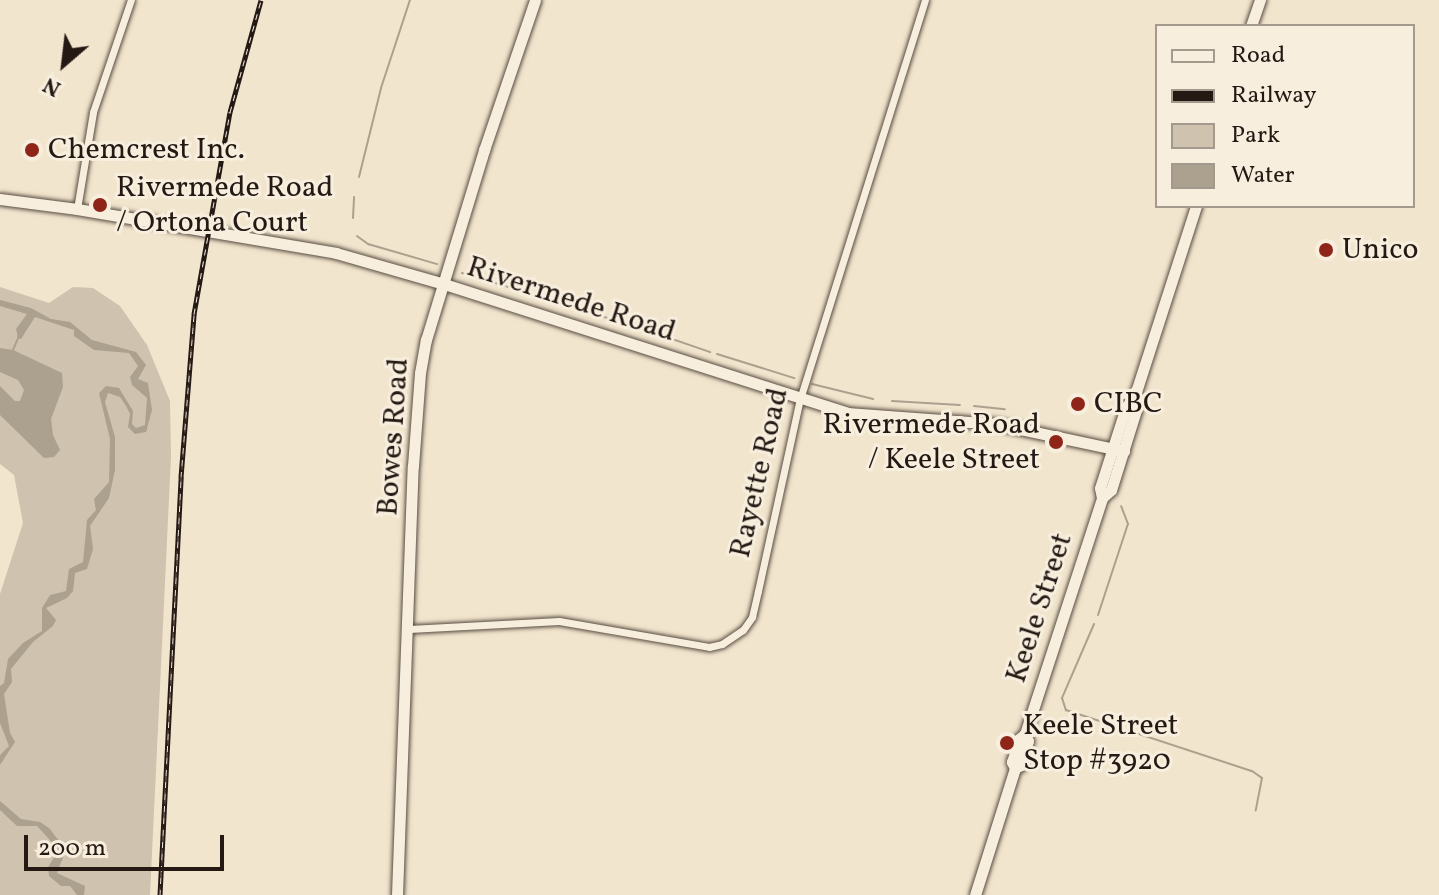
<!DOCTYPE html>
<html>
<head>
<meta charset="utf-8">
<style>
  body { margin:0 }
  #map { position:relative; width:1439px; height:895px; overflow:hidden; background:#f2e5cd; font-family:Vollkorn,serif }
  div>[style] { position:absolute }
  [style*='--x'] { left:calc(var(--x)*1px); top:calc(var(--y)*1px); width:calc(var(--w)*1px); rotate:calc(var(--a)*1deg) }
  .green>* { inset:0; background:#cfc2ae }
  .water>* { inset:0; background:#aca08e }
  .stream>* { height:2px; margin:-1px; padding:0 1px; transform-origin:1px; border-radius:1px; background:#aca08e }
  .roads { filter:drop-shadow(0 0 2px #584c42) drop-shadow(0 0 2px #584c42) }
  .street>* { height:7px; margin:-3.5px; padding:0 3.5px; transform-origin:3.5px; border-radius:3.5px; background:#f7eede }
  .secondary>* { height:11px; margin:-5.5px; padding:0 5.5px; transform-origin:5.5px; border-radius:5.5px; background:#f7eede }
  .rail>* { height:5px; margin-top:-2.5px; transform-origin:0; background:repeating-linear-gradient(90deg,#f7eede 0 6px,#251914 0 12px); box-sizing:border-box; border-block:2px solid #251914 }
  .dots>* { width:22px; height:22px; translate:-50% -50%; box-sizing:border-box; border:4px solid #f7eede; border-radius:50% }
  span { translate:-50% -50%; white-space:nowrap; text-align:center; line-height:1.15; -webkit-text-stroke:6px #f7eede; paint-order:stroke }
  .poi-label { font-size:30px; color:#251914 }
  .left { translate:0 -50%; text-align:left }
  .right { translate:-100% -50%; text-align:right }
  .street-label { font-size:30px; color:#251914 }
  .legend { position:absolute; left:1155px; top:24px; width:260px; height:184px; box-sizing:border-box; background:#f7eede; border:2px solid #a3998d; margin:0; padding:10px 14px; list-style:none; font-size:24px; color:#251914 }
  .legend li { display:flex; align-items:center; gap:16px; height:40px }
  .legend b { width:40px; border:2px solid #a3998d }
  .north { position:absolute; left:24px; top:24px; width:80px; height:80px; -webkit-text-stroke:6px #f7eede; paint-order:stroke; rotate:208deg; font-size:22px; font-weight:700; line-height:32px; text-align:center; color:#251914 }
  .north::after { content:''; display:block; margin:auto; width:28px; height:36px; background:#251914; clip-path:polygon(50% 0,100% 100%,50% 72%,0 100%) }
  .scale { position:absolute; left:24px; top:835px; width:200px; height:36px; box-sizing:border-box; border:4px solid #251914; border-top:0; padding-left:10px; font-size:24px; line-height:28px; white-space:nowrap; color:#251914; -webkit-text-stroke:6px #f7eede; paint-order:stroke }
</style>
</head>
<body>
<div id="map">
  <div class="green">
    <i style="clip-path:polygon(0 287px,49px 303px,73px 287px,93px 288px,120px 306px,147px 345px,170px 401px,171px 457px,150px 895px,0 895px,0 594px,23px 523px,14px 475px,0 464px)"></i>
  </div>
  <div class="water">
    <i style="clip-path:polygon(0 300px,31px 308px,51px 319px,70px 322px,92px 340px,136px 352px,146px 365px,138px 379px,148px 383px,152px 410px,146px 432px,135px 434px,128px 427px,130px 414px,126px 406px,120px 397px,108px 393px,105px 402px,115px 437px,115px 470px,109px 498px,90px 526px,93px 549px,87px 569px,75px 573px,73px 591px,67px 598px,46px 608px,56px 620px,53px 626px,33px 642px,11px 669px,12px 682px,4px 694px,10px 733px,15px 742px,0 765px,0 755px,9px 746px,0 723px,0 686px,4px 683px,8px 659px,23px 643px,42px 631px,42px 608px,50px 595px,66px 591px,69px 569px,83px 562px,87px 520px,96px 510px,94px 499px,109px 482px,110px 439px,99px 393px,106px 386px,119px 388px,133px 411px,132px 424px,136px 428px,145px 425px,147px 398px,132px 385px,130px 377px,138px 366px,129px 353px,94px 350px,74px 336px,74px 330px,35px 317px,21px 339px,18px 338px,16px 329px,27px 314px,0 306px)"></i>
    <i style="clip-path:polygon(0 348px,13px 350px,62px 373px,63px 387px,51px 419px,53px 435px,60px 450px,54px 457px,44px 458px,0 415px,0 386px,15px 401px,20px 401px,24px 390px,18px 380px,0 372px)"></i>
    <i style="clip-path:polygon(0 801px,21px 819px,40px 822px,49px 828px,66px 850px,57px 873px,85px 886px,84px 895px,77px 895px,70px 886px,61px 886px,49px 876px,48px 867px,59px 850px,37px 826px,17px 826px,0 810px)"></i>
  </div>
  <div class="stream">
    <i style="--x:359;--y:177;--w:92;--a:-76.1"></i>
    <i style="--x:381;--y:88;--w:93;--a:-71.8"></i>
    <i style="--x:353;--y:218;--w:21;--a:-87"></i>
    <i style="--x:357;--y:236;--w:14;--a:36"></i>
    <i style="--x:368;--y:244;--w:72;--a:16.2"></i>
    <i style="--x:462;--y:273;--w:90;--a:16.8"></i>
    <i style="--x:571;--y:307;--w:69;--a:16.9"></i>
    <i style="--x:646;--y:330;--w:68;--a:19"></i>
    <i style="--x:13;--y:350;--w:15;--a:-67"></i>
    <i style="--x:717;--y:354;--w:81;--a:17.3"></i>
    <i style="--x:812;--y:384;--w:63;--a:13.8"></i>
    <i style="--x:892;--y:401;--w:68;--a:3.4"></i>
    <i style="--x:974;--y:406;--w:31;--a:6"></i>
    <i style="--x:1098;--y:615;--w:96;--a:-71.8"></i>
    <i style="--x:1128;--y:524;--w:19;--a:-111"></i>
    <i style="--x:1094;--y:624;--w:81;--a:113.4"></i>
    <i style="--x:1062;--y:698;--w:13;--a:72"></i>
    <i style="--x:1066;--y:710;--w:196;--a:18.2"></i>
    <i style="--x:1252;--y:771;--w:12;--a:35"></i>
    <i style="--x:1262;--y:778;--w:33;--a:101"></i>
  </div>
  <div class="roads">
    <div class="street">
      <i style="--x:77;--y:209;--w:98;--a:-80.6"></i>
      <i style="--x:93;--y:112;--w:118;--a:-71.3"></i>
      <i style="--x:409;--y:629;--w:150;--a:-3.1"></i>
      <i style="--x:559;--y:621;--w:152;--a:9.8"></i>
      <i style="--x:709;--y:647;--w:13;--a:-13"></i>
      <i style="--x:722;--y:644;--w:25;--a:-34"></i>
      <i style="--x:743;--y:630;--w:16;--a:-55"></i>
      <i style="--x:752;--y:617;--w:27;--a:-77"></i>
      <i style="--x:758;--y:591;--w:197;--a:-77.7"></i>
      <i style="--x:800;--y:399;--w:418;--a:-72.6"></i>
    </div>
    <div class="secondary">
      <i style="--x:1251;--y:26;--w:28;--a:-71"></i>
      <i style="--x:0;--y:199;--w:78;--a:7.4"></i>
      <i style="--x:77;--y:209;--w:263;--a:9.6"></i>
      <i style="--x:336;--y:253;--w:112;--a:16"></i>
      <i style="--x:444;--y:284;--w:423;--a:17.7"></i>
      <i style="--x:847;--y:413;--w:150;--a:4.2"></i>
      <i style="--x:997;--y:424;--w:130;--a:12"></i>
      <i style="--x:1102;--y:498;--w:12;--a:-42"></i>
      <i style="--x:1111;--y:490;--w:84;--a:-72.6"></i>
      <i style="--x:1136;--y:410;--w:15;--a:-94"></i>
      <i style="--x:1135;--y:395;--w:199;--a:-72.1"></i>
      <i style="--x:1015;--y:768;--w:7;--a:-27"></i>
      <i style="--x:1021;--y:765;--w:25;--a:-74"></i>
      <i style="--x:1028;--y:741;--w:8;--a:-113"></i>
      <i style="--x:1025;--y:734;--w:248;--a:-71.9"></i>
      <i style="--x:1102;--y:498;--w:10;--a:-101"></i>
      <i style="--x:1100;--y:488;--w:85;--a:-72.2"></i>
      <i style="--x:1126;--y:407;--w:15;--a:-53"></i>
      <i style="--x:397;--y:895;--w:429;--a:-87.9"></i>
      <i style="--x:413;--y:466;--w:93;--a:-85.7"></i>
      <i style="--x:420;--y:373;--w:34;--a:-80"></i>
      <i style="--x:426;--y:340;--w:199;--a:-73"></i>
      <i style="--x:484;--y:150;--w:158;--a:-71.2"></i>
      <i style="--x:975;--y:895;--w:133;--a:-72.5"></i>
      <i style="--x:1015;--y:768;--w:7;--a:-117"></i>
      <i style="--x:1012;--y:762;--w:24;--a:-73"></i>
      <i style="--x:1019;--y:739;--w:8;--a:-40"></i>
    </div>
  </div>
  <div class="rail">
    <i style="--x:160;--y:895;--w:419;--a:-87.1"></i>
    <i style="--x:181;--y:477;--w:164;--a:-85.4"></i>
    <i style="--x:194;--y:314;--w:205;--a:-79.9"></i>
    <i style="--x:230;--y:112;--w:116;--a:-74.5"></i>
  </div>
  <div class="dots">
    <i style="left:32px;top:150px;background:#8f2418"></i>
    <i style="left:100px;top:205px;background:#8f2418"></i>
    <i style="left:1326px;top:250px;background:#8f2418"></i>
    <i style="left:1078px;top:404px;background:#8f2418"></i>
    <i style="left:1056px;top:442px;background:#8f2418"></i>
    <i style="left:1007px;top:743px;background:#8f2418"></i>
  </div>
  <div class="poi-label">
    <span class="left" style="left:48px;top:150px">Chemcrest Inc.</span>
    <span class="left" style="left:116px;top:205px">Rivermede Road<br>/ Ortona Court</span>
    <span class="left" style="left:1342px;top:250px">Unico</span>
    <span class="left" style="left:1094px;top:404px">CIBC</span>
    <span class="right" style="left:1040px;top:442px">Rivermede Road<br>/ Keele Street</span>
    <span class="left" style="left:1023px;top:743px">Keele Street<br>Stop #3920</span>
  </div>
  <div class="street-label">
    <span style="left:571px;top:300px;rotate:18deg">Rivermede Road</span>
    <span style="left:394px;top:437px;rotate:-86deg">Bowes Road</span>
    <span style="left:760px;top:473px;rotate:-77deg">Rayette Road</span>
    <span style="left:1040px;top:608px;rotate:-72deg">Keele Street</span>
  </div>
  <ul class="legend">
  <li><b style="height:10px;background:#f7eede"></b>Road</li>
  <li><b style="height:10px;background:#251914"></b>Railway</li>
  <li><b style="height:22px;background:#cfc2ae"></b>Park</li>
  <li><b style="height:22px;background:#aca08e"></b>Water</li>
  </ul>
  <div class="north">N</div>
  <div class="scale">200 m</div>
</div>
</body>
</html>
